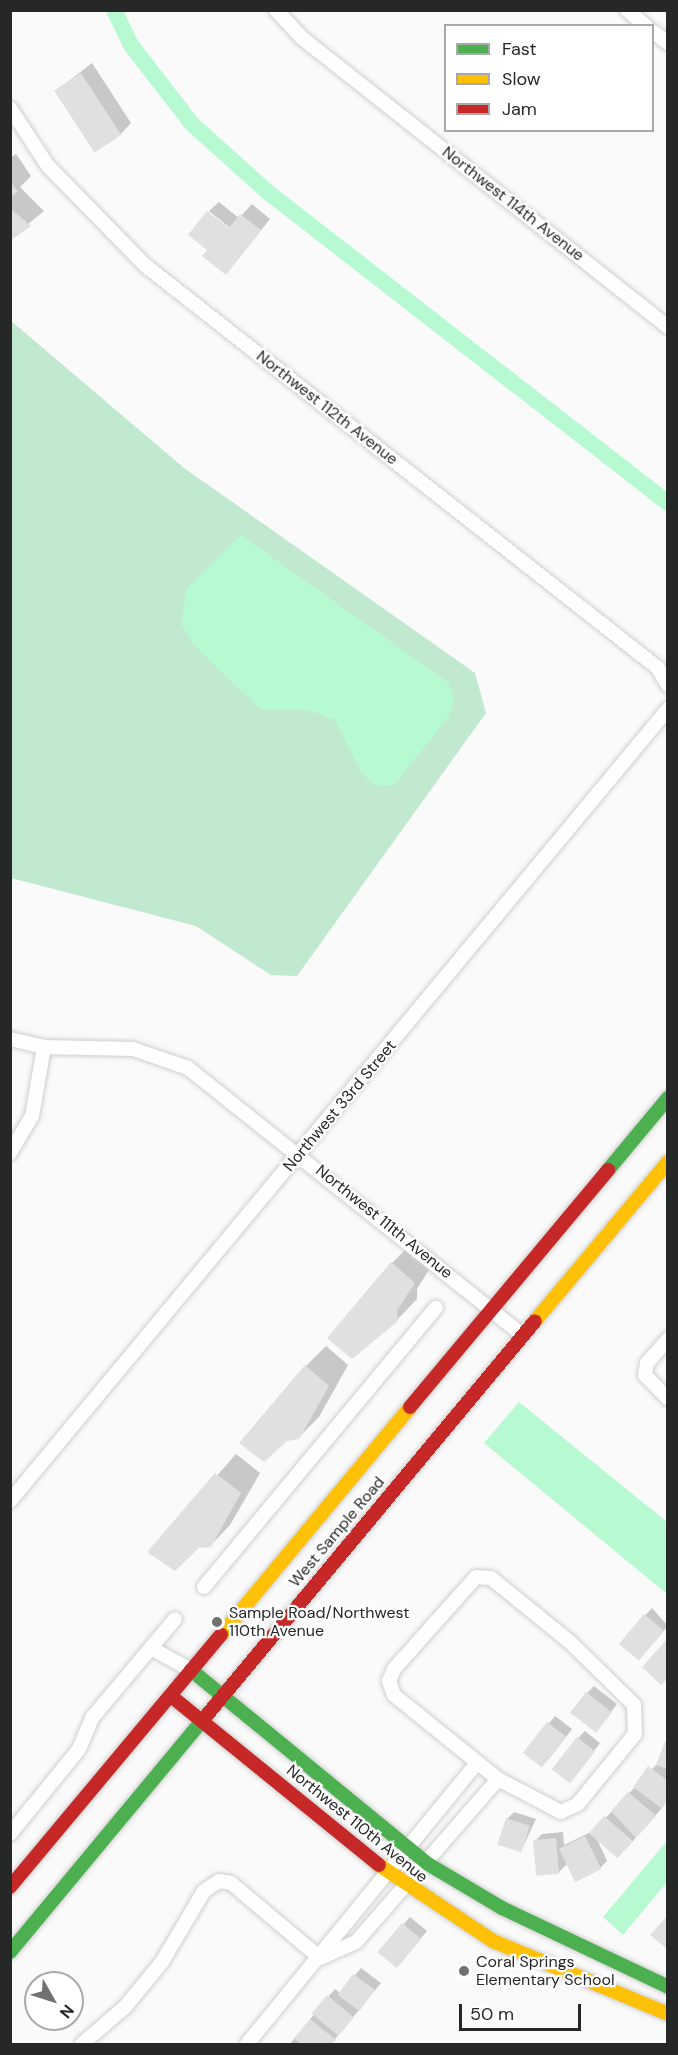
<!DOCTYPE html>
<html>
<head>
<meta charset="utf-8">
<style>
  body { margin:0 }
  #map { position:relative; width:678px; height:2055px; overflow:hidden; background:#f9faf9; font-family:"DM Sans",sans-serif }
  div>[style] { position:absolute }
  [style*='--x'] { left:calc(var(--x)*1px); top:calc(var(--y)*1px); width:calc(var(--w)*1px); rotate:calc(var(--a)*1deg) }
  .green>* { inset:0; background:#c0e9cf }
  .water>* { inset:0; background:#b7f9d1 }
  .shadow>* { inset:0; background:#0003 }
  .canal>* { height:16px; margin:-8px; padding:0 8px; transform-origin:8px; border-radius:8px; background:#b7f9d1 }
  .building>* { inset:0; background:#dfe0df; transform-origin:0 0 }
  .roads { filter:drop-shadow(0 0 2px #cecfce) drop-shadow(0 0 2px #cecfce) }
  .street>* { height:14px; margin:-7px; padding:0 7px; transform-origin:7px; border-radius:7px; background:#fefefe }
  .fast>* { height:14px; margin:-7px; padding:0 7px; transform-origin:7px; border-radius:7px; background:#4caf50 }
  .slow>* { height:14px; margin:-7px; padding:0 7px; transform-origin:7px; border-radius:7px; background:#ffc107 }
  .jam>* { height:14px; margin:-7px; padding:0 7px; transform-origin:7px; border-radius:7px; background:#c62828 }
  .dots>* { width:16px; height:16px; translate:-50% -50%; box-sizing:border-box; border:3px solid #fff; border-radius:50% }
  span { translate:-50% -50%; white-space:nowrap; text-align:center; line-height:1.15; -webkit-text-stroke:4.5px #fff; paint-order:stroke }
  .street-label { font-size:16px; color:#262727 }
  .poi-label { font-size:16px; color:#262727 }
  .left { translate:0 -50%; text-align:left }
  .frame { position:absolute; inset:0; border:12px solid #262727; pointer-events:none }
  .legend { position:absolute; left:444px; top:24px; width:210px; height:108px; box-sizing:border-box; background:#fff; border:2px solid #a8a9a9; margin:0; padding:8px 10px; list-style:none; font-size:18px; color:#262727 }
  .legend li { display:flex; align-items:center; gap:12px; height:30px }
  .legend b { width:30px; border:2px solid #a8a9a9 }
  .north { position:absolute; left:24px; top:1971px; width:60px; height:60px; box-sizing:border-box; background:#fff; border:2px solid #a8a9a9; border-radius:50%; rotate:129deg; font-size:16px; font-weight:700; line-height:24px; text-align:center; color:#262727 }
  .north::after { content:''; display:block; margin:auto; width:21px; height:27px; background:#707170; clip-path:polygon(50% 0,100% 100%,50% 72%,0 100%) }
  .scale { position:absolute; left:459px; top:2004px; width:122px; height:27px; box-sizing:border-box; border:3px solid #262727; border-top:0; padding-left:8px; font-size:18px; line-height:21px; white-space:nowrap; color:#262727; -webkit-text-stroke:4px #fff; paint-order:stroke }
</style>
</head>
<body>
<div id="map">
  <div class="green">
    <i style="clip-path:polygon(10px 320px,184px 468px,475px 673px,486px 713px,297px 976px,271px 975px,196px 926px,11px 878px)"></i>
  </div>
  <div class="water">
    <i style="clip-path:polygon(241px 535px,449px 683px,454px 701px,448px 718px,394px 785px,374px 786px,361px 772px,335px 720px,308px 710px,261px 710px,197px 648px,181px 624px,187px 588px)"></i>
    <i style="clip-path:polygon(519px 1402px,667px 1522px,667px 1594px,484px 1443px)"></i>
    <i style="clip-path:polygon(667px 1841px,667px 1882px,623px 1935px,603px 1917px)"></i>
  </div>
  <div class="shadow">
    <i style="clip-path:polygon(92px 63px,131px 123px,121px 134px,56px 91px)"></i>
    <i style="clip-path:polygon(16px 154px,31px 176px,20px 187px,44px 211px,10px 239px,10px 158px)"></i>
    <i style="clip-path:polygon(219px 202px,239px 218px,252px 204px,270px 219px,236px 262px,235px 232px,209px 211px)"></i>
    <i style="clip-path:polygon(412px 1243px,434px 1262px,417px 1289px,417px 1299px,397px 1320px,392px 1263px)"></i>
    <i style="clip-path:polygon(326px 1346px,348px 1365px,319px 1417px,299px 1437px,306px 1366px)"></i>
    <i style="clip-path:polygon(236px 1454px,260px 1473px,230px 1525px,210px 1546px,150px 1552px)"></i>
    <i style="clip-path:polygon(652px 1608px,668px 1626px,645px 1652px,620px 1643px)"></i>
    <i style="clip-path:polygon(594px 1686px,617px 1704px,602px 1724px,587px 1693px)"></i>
    <i style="clip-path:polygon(555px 1716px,572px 1729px,549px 1759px,525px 1752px)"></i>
    <i style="clip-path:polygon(585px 1731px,600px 1743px,577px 1774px,578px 1738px)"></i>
    <i style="clip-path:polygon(668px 1741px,668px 1766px,661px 1764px,668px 1769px,668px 1799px,661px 1809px,625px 1850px,597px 1839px,607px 1861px,600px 1868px,568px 1863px,559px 1872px,535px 1841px,542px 1834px,563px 1832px,564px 1845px,593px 1831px,659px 1762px)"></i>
    <i style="clip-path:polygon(514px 1812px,536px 1819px,521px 1851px,507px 1819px)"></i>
    <i style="clip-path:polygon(410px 1917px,427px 1931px,403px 1959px,379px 1952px)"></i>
    <i style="clip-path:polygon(361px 1968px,381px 1983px,331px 2044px,290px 2044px,329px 1996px,335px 1989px,340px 1993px)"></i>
  </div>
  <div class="canal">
    <i style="--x:114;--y:10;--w:39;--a:64"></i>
    <i style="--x:131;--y:45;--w:100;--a:52.3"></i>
    <i style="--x:192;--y:124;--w:103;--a:41.9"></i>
    <i style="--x:269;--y:193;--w:505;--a:37.85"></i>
  </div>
  <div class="building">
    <i style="left:81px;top:73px;width:74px;height:32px;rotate:57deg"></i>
    <i style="clip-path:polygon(10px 181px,18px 192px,10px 197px)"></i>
    <i style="clip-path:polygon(10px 208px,31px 226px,10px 241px)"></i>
    <i style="clip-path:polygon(207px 211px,229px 228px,240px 214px,261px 230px,226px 275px,202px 256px,207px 250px,188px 235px)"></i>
    <i style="clip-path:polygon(391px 1262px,415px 1283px,397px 1310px,398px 1321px,352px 1359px,327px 1338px)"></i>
    <i style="clip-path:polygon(305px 1365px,329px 1386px,299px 1439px,287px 1441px,264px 1462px,239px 1443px)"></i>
    <i style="clip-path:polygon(215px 1473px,241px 1493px,211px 1547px,199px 1548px,175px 1571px,147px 1552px)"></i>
    <i style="left:644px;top:1614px;width:26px;height:39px;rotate:40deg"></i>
    <i style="clip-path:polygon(668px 1638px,668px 1678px,661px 1685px,642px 1667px)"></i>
    <i style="left:586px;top:1692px;width:33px;height:26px;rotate:38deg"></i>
    <i style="left:547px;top:1722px;width:24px;height:39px;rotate:38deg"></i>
    <i style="left:577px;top:1737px;width:23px;height:41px;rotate:38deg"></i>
    <i style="clip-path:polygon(665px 1741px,668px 1742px,668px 1769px,656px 1765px)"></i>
    <i style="clip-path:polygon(648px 1766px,668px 1781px,668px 1799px,661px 1808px,633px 1787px)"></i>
    <i style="clip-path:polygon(628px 1792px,656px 1816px,636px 1838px,611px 1811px)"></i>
    <i style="left:604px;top:1816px;width:38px;height:23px;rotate:41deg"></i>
    <i style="left:506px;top:1818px;width:25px;height:28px;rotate:18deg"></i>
    <i style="left:585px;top:1836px;width:37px;height:29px;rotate:64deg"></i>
    <i style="left:556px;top:1838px;width:36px;height:23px;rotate:85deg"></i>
    <i style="clip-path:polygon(668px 1915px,668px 1946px,666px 1948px,650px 1935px)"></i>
    <i style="left:402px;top:1923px;width:25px;height:38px;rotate:40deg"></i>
    <i style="left:353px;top:1974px;width:27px;height:26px;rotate:36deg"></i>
    <i style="left:327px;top:1995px;width:35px;height:24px;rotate:40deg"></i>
    <i style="clip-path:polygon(310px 2019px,336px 2040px,332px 2044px,301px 2044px,294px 2038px)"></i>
  </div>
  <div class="roads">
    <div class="street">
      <i style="--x:276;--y:10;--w:38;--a:47"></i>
      <i style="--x:302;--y:38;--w:466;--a:38.3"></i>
      <i style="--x:627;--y:10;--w:25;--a:40"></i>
      <i style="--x:652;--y:31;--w:20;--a:37"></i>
      <i style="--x:10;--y:108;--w:69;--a:56.8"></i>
      <i style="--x:48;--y:166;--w:140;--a:45.6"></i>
      <i style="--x:146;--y:266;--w:651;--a:38.14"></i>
      <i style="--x:658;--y:668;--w:20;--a:60"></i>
      <i style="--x:10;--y:1039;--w:35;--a:13"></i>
      <i style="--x:44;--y:1047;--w:89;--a:1.3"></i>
      <i style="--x:133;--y:1049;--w:58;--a:19.1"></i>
      <i style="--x:188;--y:1068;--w:428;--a:38.6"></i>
      <i style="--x:10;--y:1153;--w:43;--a:-59.3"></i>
      <i style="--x:32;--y:1116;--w:70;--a:-80.1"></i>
      <i style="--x:668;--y:1339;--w:32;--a:131"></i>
      <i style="--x:647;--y:1363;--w:12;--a:99"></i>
      <i style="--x:645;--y:1375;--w:33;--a:46"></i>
      <i style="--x:10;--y:1501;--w:1030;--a:-50.28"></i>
      <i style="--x:476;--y:1577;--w:15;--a:4"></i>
      <i style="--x:491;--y:1578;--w:102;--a:39"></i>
      <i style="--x:570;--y:1642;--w:90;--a:44.5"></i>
      <i style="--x:634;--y:1705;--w:29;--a:88"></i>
      <i style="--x:635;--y:1734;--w:90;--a:129.2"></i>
      <i style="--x:578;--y:1804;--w:19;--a:155"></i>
      <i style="--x:561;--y:1812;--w:71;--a:-152.4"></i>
      <i style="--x:498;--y:1779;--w:134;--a:-141.1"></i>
      <i style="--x:394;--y:1695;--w:15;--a:-110"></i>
      <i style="--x:389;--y:1681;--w:13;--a:-67"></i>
      <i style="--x:394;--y:1669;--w:123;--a:-48.3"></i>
      <i style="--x:204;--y:1587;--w:363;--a:-50.3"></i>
      <i style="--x:151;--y:1648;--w:46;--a:28.8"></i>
      <i style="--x:10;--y:1834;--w:109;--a:-50.9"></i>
      <i style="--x:79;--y:1749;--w:34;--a:-67"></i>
      <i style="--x:92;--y:1718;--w:129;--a:-50"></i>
      <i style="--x:320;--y:1958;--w:39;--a:-24"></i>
      <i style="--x:356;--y:1942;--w:216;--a:-48.9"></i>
      <i style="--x:82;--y:2044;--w:57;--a:-40.7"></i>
      <i style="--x:125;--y:2007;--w:58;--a:-50.6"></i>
      <i style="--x:162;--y:1962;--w:82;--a:-59.4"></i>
      <i style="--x:204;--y:1891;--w:18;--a:-34"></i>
      <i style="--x:219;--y:1881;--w:12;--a:9"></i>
      <i style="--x:231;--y:1883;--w:116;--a:40.1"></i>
      <i style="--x:247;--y:2044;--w:362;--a:-50.7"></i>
    </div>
    <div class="fast">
      <i style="--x:608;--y:1170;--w:94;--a:-50.2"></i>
      <i style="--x:191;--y:1670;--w:306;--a:39.3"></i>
      <i style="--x:428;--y:1864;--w:86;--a:30.7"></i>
      <i style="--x:502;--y:1908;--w:184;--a:25.4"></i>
      <i style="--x:10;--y:1952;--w:300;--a:-50.3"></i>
    </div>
    <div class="slow">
      <i style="--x:535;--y:1321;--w:207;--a:-50.1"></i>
      <i style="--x:221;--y:1635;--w:296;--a:-50.3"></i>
      <i style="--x:379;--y:1865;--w:137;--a:33.7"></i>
      <i style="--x:493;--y:1941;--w:190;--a:22.6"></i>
    </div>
    <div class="jam">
      <i style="--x:410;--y:1407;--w:309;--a:-50.1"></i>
      <i style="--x:171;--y:1696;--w:268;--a:39.1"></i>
      <i style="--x:202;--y:1721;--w:520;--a:-50.22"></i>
      <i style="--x:10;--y:1887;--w:329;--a:-50.1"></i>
    </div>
  </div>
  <div class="dots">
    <i style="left:217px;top:1622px;background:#707170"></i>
    <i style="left:464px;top:1971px;background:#707170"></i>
  </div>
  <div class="street-label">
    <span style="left:513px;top:204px;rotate:38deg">Northwest 114th Avenue</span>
    <span style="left:327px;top:408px;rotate:38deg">Northwest 112th Avenue</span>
    <span style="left:340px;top:1106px;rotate:-50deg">Northwest 33rd Street</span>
    <span style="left:384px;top:1222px;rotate:39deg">Northwest 111th Avenue</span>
    <span style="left:337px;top:1532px;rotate:-50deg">West Sample Road</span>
    <span style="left:357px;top:1824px;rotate:39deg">Northwest 110th Avenue</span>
  </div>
  <div class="poi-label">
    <span class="left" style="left:229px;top:1622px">Sample Road/Northwest<br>110th Avenue</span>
    <span class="left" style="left:476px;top:1971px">Coral Springs<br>Elementary School</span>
  </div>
  <div class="frame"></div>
  <ul class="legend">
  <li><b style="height:8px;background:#4caf50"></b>Fast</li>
  <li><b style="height:8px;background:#ffc107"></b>Slow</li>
  <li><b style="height:8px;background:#c62828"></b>Jam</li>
  </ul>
  <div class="north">N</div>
  <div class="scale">50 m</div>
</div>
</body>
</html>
